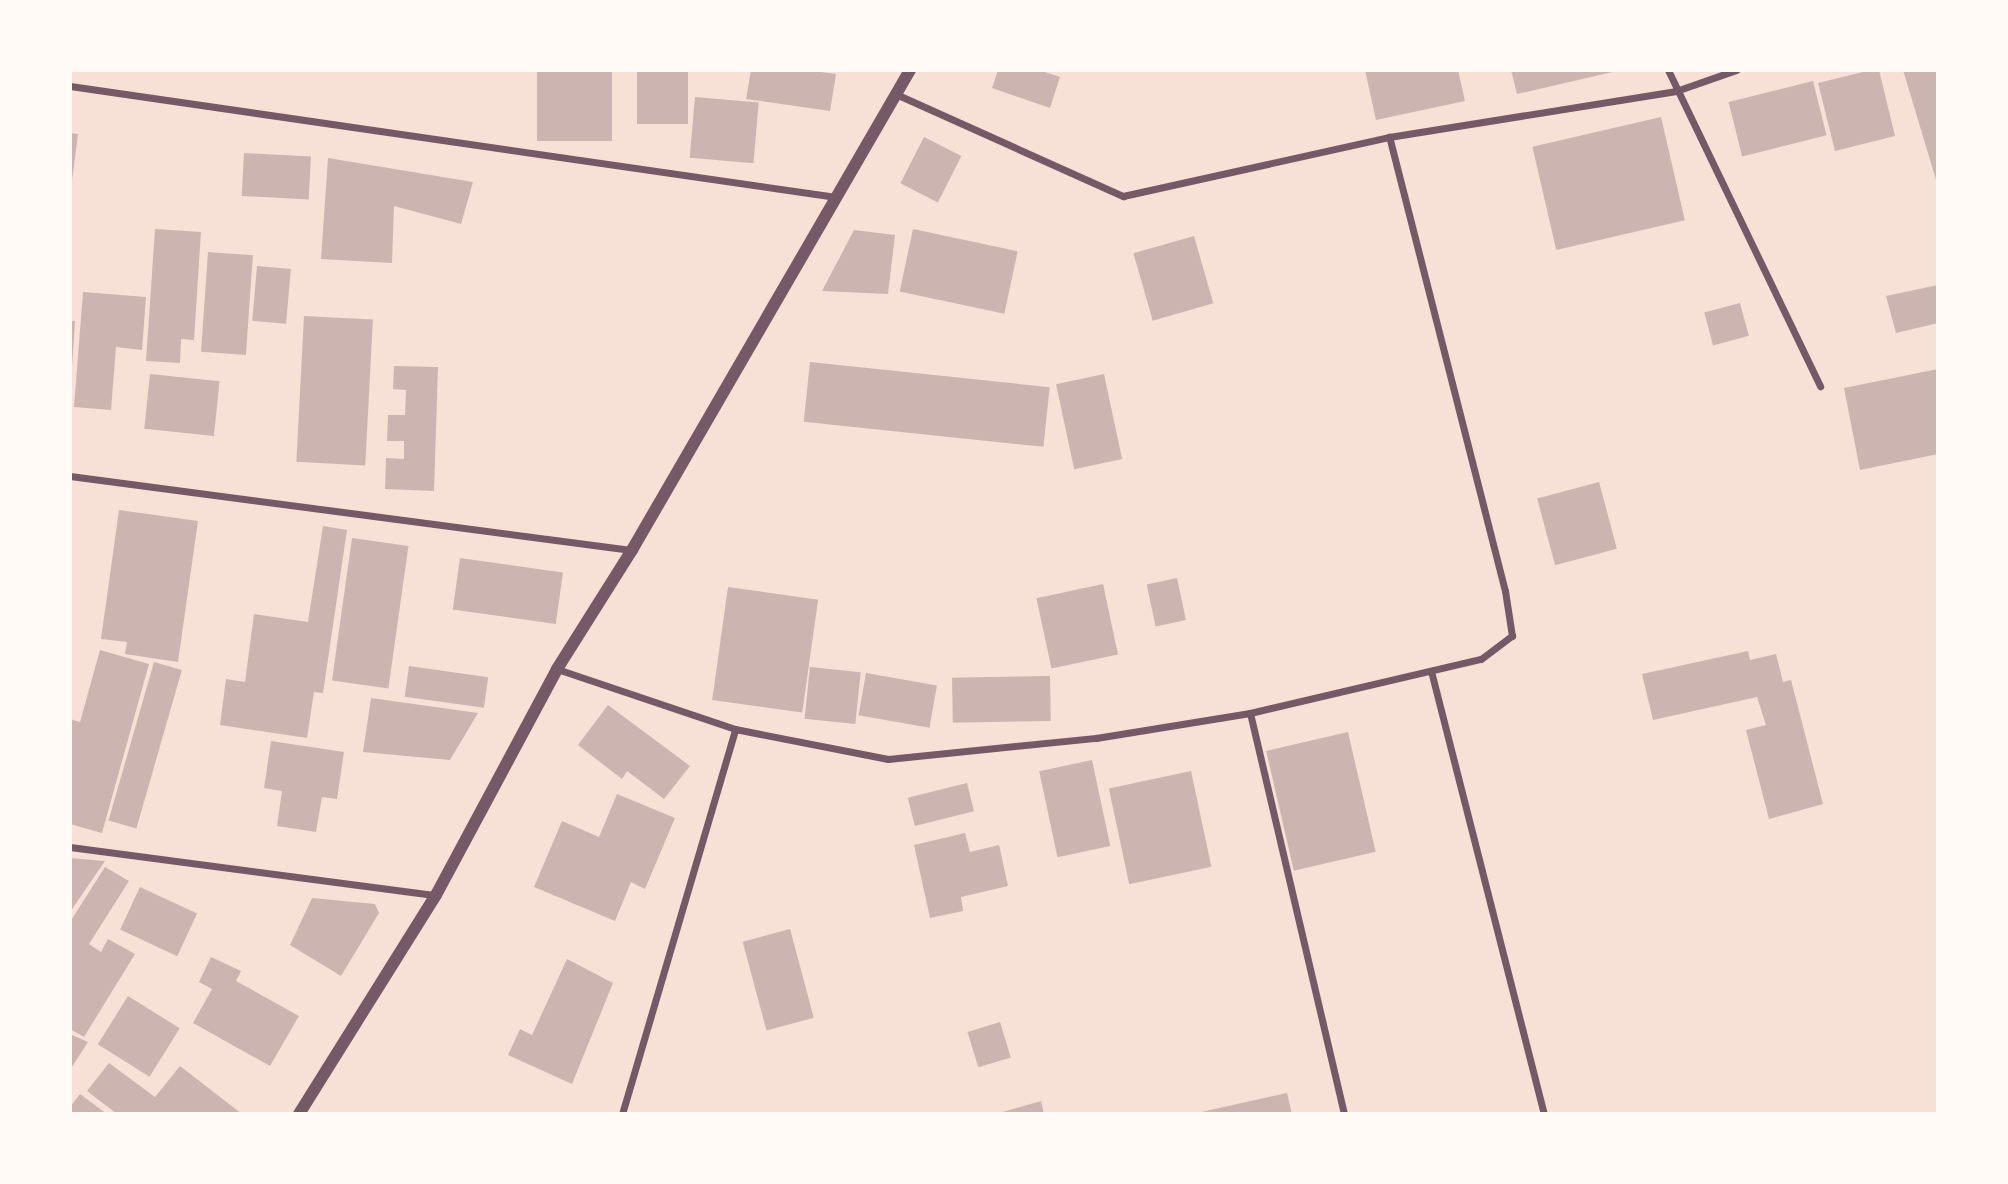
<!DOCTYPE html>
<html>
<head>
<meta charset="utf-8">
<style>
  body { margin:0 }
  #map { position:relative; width:2008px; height:1184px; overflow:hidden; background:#f7e1d7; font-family:"Noto Sans",sans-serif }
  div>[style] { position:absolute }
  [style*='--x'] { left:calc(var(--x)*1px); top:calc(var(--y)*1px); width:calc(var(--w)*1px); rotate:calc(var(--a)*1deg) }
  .building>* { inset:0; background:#ccb4b1; transform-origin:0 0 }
  .minor>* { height:7px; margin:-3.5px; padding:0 3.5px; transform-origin:3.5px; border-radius:3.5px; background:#755966 }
  .tertiary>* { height:12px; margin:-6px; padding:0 6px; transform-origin:6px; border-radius:6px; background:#755966 }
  span { translate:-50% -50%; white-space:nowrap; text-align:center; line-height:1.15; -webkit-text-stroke:5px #fffaf5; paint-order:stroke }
  .frame { position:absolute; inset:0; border:72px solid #fffaf5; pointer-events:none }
</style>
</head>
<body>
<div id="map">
  <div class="building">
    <i style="left:537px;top:70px;width:75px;height:71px"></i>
    <i style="left:637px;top:70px;width:51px;height:54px"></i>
    <i style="clip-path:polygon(751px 70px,807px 70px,836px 74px,830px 111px,746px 99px)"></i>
    <i style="clip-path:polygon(998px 70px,1039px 70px,1060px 77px,1050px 108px,992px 88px)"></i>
    <i style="clip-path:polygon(1365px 70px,1458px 70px,1465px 101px,1376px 120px)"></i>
    <i style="clip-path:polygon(1511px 70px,1617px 70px,1617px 71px,1517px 94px)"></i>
    <i style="clip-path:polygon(1871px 70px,1879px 70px,1895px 136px,1835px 151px,1818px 83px)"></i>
    <i style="clip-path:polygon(1903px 70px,1938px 70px,1938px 183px,1937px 183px)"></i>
    <i style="left:1813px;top:81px;width:56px;height:87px;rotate:76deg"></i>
    <i style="left:695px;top:97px;width:64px;height:61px;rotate:5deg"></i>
    <i style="left:1661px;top:117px;width:106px;height:132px;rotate:77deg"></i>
    <i style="clip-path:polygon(70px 133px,78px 134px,72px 181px,70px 181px)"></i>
    <i style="left:924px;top:137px;width:42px;height:52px;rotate:27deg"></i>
    <i style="left:244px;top:153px;width:67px;height:43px;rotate:3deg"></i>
    <i style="clip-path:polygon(328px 158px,473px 182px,461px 224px,394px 206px,392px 263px,321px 259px)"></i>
    <i style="clip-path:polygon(155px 229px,201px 232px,194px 340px,181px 339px,180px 363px,146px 361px)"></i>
    <i style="left:913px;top:229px;width:107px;height:64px;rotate:12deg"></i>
    <i style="clip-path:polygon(854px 230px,895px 235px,888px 294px,822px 291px)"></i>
    <i style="left:1194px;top:236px;width:70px;height:63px;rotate:74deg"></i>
    <i style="left:208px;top:252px;width:45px;height:100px;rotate:4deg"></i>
    <i style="left:257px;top:266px;width:34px;height:55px;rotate:5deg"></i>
    <i style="clip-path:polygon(1938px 285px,1938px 323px,1896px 333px,1886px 296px)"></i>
    <i style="clip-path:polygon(83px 292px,146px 297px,142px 350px,116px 347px,111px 410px,74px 407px)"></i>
    <i style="left:1740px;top:303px;width:34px;height:37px;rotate:75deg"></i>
    <i style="left:304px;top:316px;width:69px;height:146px;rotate:3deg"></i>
    <i style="clip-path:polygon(70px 321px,75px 321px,72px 367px,70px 367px)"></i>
    <i style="left:810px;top:362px;width:241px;height:60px;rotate:6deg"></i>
    <i style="clip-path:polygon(394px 366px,438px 367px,434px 491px,385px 489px,386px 458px,404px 459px,404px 441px,387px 441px,388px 415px,405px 415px,406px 390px,393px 389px)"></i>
    <i style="clip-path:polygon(1938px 369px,1938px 454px,1860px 470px,1844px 388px)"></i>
    <i style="left:150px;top:374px;width:70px;height:55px;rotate:6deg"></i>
    <i style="left:1104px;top:374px;width:87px;height:49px;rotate:78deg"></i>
    <i style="left:1599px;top:482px;width:69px;height:64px;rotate:75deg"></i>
    <i style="clip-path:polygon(119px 510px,198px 521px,178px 662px,125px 654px,127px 642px,101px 639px)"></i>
    <i style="clip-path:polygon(323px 526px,347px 530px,323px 693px,314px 692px,307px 738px,220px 725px,226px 679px,245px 682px,254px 614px,308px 622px)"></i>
    <i style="left:352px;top:538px;width:57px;height:144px;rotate:8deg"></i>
    <i style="left:460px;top:558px;width:104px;height:52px;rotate:8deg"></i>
    <i style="left:1177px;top:578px;width:43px;height:31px;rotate:78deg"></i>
    <i style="left:1103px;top:584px;width:72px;height:68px;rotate:78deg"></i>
    <i style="left:728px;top:587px;width:91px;height:114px;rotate:8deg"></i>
    <i style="clip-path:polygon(100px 650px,149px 664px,102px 833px,70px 824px,70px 719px,80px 722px)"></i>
    <i style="clip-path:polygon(1748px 651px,1750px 660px,1776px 654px,1783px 682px,1791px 680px,1823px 804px,1769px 819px,1746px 730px,1766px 725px,1757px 697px,1653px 720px,1642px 674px)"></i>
    <i style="left:154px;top:662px;width:29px;height:165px;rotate:16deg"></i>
    <i style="left:409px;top:666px;width:80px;height:31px;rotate:8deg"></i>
    <i style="left:810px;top:667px;width:51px;height:52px;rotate:6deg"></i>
    <i style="left:866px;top:673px;width:72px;height:43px;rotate:10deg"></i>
    <i style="left:1050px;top:676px;width:45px;height:98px;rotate:89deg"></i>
    <i style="clip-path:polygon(371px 698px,478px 713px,450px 760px,363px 752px)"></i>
    <i style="clip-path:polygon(608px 705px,690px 766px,664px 799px,627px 771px,622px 779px,578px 745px)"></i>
    <i style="left:1348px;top:732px;width:123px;height:84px;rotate:77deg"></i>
    <i style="clip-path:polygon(271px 741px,344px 752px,337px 799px,322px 797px,316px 832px,277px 826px,282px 791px,264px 788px)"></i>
    <i style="left:1092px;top:760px;width:88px;height:54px;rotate:78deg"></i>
    <i style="left:1191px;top:771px;width:98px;height:84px;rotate:78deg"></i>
    <i style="left:967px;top:783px;width:29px;height:61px;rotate:76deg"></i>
    <i style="clip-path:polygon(617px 794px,675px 818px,645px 889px,631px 882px,615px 921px,534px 887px,562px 821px,599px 837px)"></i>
    <i style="clip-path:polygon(965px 833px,970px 852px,999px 845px,1008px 886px,961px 897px,963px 911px,930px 918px,914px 845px)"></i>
    <i style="clip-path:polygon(70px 858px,105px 861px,70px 912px)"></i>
    <i style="clip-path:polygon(105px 867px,129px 881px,89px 944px,101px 952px,108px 939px,135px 954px,84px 1037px,70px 1029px,70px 922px)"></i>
    <i style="left:140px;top:887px;width:63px;height:47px;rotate:25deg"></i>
    <i style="clip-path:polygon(312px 898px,375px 904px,379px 913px,341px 976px,290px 945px)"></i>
    <i style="left:790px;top:929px;width:92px;height:49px;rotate:75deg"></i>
    <i style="clip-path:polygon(211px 957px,241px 971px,236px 981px,299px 1016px,270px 1066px,193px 1023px,212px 989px,199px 982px)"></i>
    <i style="clip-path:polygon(567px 959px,613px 983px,572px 1084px,508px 1055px,520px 1029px,532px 1035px)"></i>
    <i style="left:128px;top:996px;width:61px;height:57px;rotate:32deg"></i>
    <i style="left:1000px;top:1022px;width:37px;height:34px;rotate:73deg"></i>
    <i style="clip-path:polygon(70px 1034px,88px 1042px,70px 1070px)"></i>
    <i style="clip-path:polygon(109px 1063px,155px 1097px,180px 1066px,242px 1114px,117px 1114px,87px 1091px)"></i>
    <i style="clip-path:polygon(1287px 1093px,1292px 1114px,1197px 1114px,1197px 1113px)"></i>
    <i style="clip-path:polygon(80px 1094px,107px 1114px,70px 1114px,70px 1107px)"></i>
    <i style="clip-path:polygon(1041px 1101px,1044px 1114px,1000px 1114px,999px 1113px)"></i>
  </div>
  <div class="minor">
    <i style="--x:1668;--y:70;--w:351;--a:64.3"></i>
    <i style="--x:70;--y:86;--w:774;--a:8.25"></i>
    <i style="--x:898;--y:95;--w:247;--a:24.2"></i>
    <i style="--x:1123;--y:196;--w:272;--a:-12.5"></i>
    <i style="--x:1389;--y:137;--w:291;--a:-9.1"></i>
    <i style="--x:1676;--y:91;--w:64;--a:-19.3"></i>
    <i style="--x:70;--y:476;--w:566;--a:7.51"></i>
    <i style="--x:557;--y:669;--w:188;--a:18.6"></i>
    <i style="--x:735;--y:729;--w:156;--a:11.1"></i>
    <i style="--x:888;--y:759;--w:209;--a:-5.8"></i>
    <i style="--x:1096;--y:738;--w:156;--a:-9.2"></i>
    <i style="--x:1250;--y:713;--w:237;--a:-13.2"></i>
    <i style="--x:1481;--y:659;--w:39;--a:-37"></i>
    <i style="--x:1512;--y:636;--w:46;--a:-98.8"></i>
    <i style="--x:1505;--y:591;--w:469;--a:-104.3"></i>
    <i style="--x:1431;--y:671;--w:457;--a:75.7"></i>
    <i style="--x:1250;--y:713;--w:412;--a:76.8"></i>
    <i style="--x:70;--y:847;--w:369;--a:7.5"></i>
    <i style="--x:622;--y:1114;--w:401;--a:-73.6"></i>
  </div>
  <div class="tertiary">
    <i style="--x:299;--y:1114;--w:258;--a:-58"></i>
    <i style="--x:436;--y:895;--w:256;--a:-61.8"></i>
    <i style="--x:557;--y:669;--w:141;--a:-57.8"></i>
    <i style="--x:632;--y:550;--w:555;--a:-59.92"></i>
  </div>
  <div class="frame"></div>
</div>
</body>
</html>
